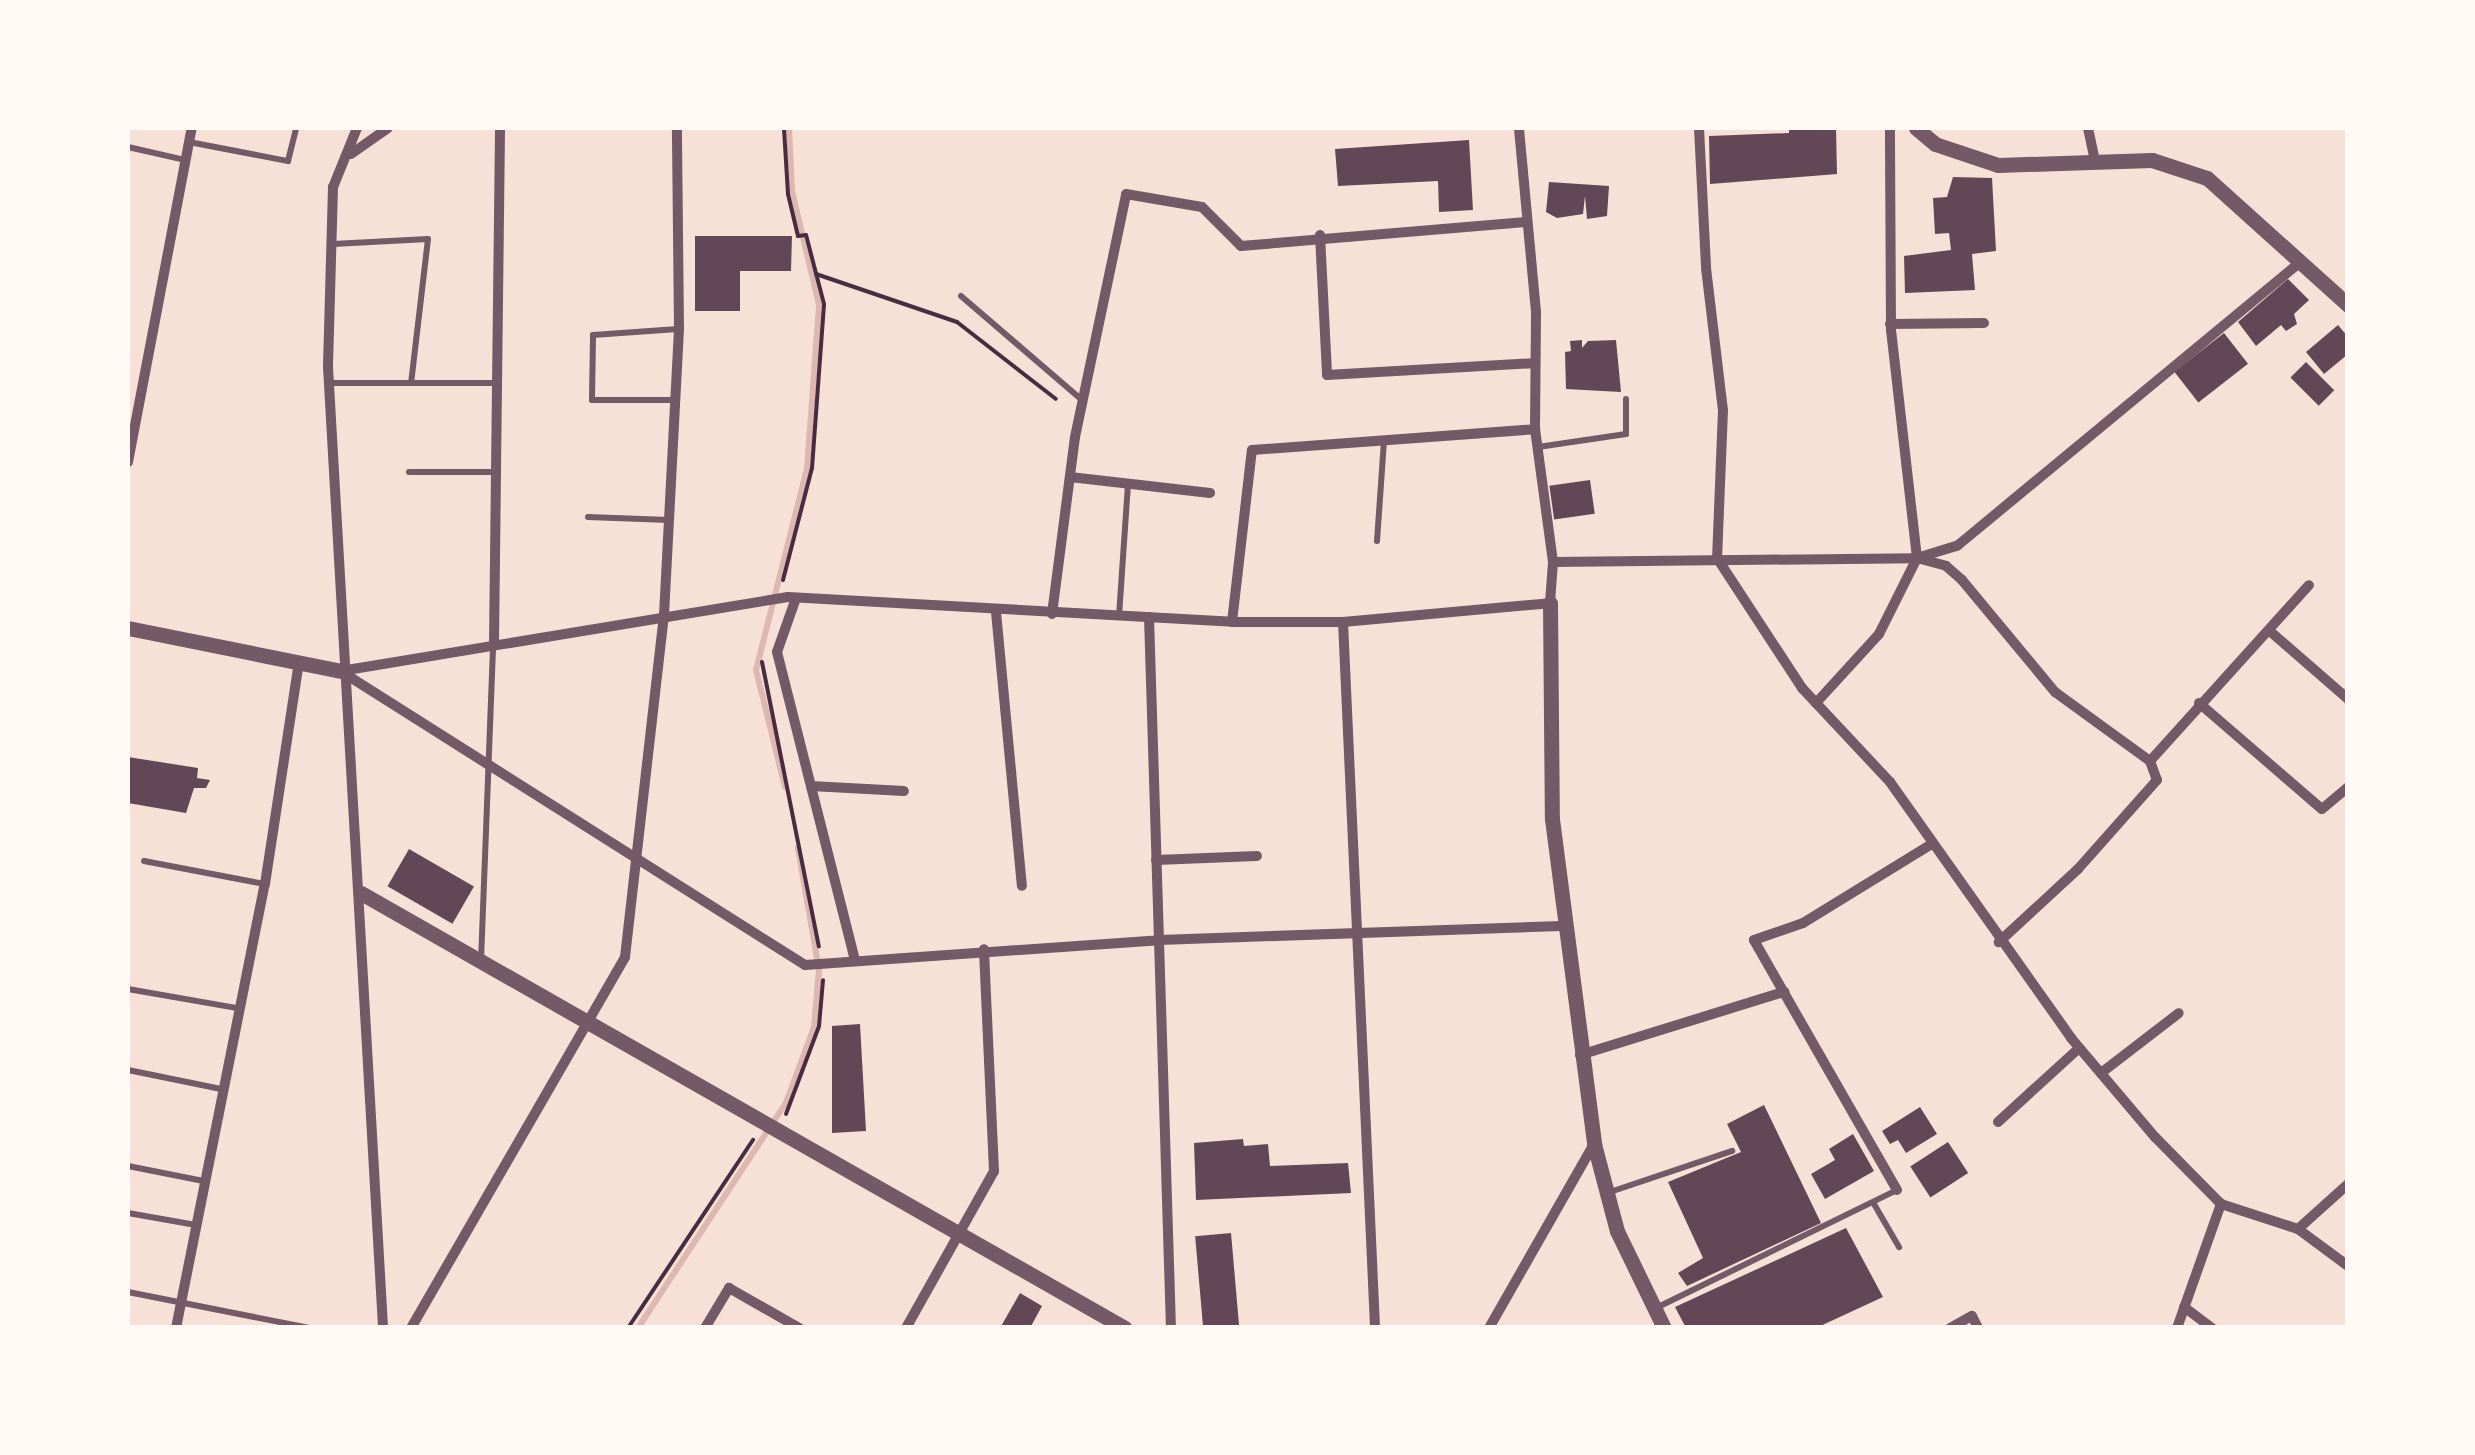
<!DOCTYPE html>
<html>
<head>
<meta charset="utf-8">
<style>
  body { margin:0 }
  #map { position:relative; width:2475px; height:1455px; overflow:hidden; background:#f7e1d7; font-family:"Nunito Sans",sans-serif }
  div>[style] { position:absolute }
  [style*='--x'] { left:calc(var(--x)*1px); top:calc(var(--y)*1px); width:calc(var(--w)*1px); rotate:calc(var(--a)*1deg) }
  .stream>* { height:6px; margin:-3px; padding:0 3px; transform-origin:3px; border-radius:3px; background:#dcb8b0 }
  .building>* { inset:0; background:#644757; transform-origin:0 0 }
  .path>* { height:4px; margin:-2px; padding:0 2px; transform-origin:2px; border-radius:2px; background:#4a2c40 }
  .service>* { height:6px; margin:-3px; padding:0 3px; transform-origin:3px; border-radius:3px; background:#755966 }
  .minor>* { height:10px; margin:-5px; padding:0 5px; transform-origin:5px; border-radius:5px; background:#755966 }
  .tertiary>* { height:15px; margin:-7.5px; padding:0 7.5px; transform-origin:7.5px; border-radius:7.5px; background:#755966 }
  span { translate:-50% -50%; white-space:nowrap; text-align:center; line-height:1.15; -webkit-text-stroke:9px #fffaf5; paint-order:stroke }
  .frame { position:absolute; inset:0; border:130px solid #fffaf5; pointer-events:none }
</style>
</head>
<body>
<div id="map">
  <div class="stream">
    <i style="--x:785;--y:787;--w:121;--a:-103.9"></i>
    <i style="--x:756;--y:670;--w:207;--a:-75.8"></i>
    <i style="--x:807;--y:469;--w:164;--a:-85.8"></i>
    <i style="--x:819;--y:305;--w:117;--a:-103.3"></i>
    <i style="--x:792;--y:191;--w:63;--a:-92.7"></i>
    <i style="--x:638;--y:1328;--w:269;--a:-56.7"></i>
    <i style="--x:786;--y:1103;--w:81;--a:-69.8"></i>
    <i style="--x:814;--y:1027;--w:57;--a:-85"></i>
    <i style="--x:819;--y:970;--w:124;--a:-99.8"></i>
  </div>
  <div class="building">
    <i style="clip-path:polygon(1789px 128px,1836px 128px,1837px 174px,1710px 184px,1709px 136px,1789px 133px)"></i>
    <i style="clip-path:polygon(1469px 140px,1473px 210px,1439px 212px,1438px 181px,1338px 186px,1335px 149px)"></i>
    <i style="clip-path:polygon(1953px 177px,1992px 178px,1996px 251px,1972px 254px,1975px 290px,1905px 293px,1904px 256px,1951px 250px,1949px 233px,1935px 234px,1933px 198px,1947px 197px)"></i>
    <i style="clip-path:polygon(1549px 182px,1609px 186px,1607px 216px,1587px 219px,1585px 196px,1583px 214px,1557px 218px,1546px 212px)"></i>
    <i style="clip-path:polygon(695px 236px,792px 236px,791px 271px,740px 271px,740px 311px,695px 311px)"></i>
    <i style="clip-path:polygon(2288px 279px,2309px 300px,2294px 314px,2297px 324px,2286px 331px,2281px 325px,2256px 346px,2238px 322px)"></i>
    <i style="clip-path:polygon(2338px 325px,2348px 337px,2348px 354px,2324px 374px,2306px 352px)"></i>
    <i style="left:2224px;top:333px;width:39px;height:63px;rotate:52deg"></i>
    <i style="clip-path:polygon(1582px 340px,1582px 348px,1588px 341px,1616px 340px,1621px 392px,1566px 389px,1565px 352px,1571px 351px,1570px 341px)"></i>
    <i style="left:2306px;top:362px;width:40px;height:22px;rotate:45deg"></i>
    <i style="left:1590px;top:480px;width:34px;height:41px;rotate:82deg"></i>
    <i style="clip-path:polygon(128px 757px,198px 768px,197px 778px,210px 780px,206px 788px,194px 788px,186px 813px,128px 803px)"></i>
    <i style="left:409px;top:849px;width:75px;height:43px;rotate:30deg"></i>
    <i style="clip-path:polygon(860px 1024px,866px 1131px,832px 1133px,832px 1026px)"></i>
    <i style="clip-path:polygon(1764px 1105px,1821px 1223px,1687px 1286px,1678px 1273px,1703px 1258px,1668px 1182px,1741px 1152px,1727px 1124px)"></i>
    <i style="clip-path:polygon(1920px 1107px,1937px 1134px,1906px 1153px,1898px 1140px,1890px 1144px,1882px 1131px)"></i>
    <i style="clip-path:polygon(1853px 1134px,1874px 1171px,1825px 1199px,1811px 1174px,1835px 1160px,1829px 1149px)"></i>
    <i style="clip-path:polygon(1243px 1139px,1244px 1146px,1268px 1144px,1270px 1166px,1348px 1163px,1351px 1193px,1196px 1200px,1194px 1143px)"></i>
    <i style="left:1948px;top:1142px;width:37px;height:45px;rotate:57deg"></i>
    <i style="clip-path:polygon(1846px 1228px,1883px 1297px,1816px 1328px,1686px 1328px,1675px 1307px)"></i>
    <i style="left:1231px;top:1233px;width:95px;height:36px;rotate:85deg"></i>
    <i style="clip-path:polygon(1020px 1293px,1042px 1306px,1030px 1328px,1000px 1328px)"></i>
  </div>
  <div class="path">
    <i style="--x:816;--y:274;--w:149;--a:18.8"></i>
    <i style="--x:957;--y:322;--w:125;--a:37.9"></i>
    <i style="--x:783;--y:580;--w:116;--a:-75.5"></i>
    <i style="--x:812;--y:468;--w:164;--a:-85.8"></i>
    <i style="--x:824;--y:304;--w:71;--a:-104.6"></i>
    <i style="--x:806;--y:235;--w:8;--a:173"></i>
    <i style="--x:798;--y:236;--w:43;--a:-103.4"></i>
    <i style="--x:788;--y:194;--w:66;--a:-93.5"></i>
    <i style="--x:762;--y:662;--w:290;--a:78.7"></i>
    <i style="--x:786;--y:1114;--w:94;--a:-69.4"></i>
    <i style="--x:819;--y:1026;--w:46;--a:-85"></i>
    <i style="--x:628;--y:1328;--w:226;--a:-56.4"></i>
  </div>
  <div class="service">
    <i style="--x:189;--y:142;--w:101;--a:10.9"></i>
    <i style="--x:288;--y:161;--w:34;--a:-76"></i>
    <i style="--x:128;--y:147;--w:58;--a:12.8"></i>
    <i style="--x:333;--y:244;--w:95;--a:-3"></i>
    <i style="--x:428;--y:239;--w:145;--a:96.7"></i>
    <i style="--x:961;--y:296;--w:160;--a:40.7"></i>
    <i style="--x:330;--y:383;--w:164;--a:0"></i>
    <i style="--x:675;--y:400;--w:83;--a:180"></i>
    <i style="--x:592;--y:400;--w:65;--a:-89.1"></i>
    <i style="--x:593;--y:335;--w:85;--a:-4"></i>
    <i style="--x:1538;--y:447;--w:89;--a:-8.4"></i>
    <i style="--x:1626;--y:434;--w:35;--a:-90"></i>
    <i style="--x:409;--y:472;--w:85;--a:0"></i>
    <i style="--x:588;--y:517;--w:81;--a:2.1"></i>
    <i style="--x:1377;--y:541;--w:100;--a:-86"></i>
    <i style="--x:1119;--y:616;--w:132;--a:-86.1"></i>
    <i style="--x:144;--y:861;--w:123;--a:10.8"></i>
    <i style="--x:481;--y:961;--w:317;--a:-87.8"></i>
    <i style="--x:128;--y:989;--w:111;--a:9.9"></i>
    <i style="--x:128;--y:1070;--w:95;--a:11.5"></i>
    <i style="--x:128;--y:1166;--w:77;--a:11.2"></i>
    <i style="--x:1610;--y:1192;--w:129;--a:-18.6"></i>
    <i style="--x:1874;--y:1204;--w:50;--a:59.8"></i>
    <i style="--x:128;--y:1213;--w:69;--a:10"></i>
    <i style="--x:128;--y:1292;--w:186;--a:11.2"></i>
    <i style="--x:1656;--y:1308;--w:268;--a:-26.1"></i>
  </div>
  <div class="minor">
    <i style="--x:357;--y:128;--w:64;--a:112.1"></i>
    <i style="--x:333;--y:187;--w:180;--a:91.6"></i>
    <i style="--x:328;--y:367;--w:963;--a:86.72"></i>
    <i style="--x:1699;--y:128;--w:140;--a:87.1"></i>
    <i style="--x:1706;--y:268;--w:143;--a:83.2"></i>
    <i style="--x:1723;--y:410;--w:148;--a:92.3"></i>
    <i style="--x:1717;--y:558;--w:155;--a:56.8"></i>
    <i style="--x:1802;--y:688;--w:129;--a:46.9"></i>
    <i style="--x:1890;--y:782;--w:314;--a:54.7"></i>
    <i style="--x:2071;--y:1038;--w:130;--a:49.7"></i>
    <i style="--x:2155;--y:1137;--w:94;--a:45.4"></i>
    <i style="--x:2221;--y:1204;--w:81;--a:18"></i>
    <i style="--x:2298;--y:1229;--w:62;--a:36.5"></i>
    <i style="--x:2088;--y:128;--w:35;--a:78"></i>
    <i style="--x:351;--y:154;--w:45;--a:-35.1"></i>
    <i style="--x:1320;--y:235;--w:140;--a:87.1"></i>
    <i style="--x:1327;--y:375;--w:206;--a:-3.3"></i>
    <i style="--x:1890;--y:324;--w:94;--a:-0.6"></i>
    <i style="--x:128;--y:462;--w:340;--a:-79.2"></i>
    <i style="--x:1070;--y:477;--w:141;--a:6.5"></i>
    <i style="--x:1920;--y:557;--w:39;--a:-17"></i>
    <i style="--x:1957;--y:546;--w:445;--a:-39.6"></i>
    <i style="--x:1553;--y:562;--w:364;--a:-0.6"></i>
    <i style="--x:1917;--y:558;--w:30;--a:15"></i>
    <i style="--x:1946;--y:566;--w:21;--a:41"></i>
    <i style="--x:1962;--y:580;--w:146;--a:50.3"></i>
    <i style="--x:2055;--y:692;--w:117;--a:36"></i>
    <i style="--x:2150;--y:761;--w:20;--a:70"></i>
    <i style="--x:2157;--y:780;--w:119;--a:131.6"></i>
    <i style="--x:2078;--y:869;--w:108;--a:137.3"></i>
    <i style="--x:796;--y:598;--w:57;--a:109.4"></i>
    <i style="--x:777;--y:652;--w:319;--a:75.8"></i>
    <i style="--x:996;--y:612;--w:275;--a:84.6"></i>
    <i style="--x:1052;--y:614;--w:178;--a:-82.6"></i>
    <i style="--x:1075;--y:437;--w:248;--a:-78.1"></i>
    <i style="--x:1126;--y:194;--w:77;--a:9.7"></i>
    <i style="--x:1202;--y:207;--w:55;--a:45"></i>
    <i style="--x:1241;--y:246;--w:286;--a:-4.8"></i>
    <i style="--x:1149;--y:617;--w:711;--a:88.23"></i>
    <i style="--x:1232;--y:622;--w:173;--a:-83.4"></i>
    <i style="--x:1252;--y:450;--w:284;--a:-4.2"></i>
    <i style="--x:1343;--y:622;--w:707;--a:87.4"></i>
    <i style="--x:2272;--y:633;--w:101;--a:41"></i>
    <i style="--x:494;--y:643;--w:515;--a:-89.33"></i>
    <i style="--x:341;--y:671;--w:453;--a:-9.4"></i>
    <i style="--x:788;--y:597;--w:445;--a:3.2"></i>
    <i style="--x:1232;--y:622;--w:111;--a:0"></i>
    <i style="--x:1343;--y:622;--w:208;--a:-5.2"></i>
    <i style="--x:1550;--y:603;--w:41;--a:-85.8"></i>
    <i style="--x:1553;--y:562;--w:134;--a:-97.7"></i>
    <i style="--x:1535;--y:429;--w:117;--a:-89.5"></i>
    <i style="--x:1536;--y:312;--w:185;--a:-95.3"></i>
    <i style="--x:342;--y:672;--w:548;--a:32.33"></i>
    <i style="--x:805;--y:965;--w:355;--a:-4"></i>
    <i style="--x:1159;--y:940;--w:402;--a:-2"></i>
    <i style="--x:1816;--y:703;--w:93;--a:-47.6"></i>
    <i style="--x:1879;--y:634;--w:85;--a:-63.4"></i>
    <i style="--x:1917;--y:558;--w:228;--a:-96.5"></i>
    <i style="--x:1891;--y:331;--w:203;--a:-90.3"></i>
    <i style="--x:2199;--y:703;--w:162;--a:40.8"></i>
    <i style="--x:2322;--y:809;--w:34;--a:-40"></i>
    <i style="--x:2150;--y:761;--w:237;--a:-47.9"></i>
    <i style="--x:811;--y:786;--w:93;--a:3.1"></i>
    <i style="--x:1156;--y:860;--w:101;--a:-2.3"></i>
    <i style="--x:1580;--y:1055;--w:214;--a:-17.2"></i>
    <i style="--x:2101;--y:1073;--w:98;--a:-37.6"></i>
    <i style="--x:1998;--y:1122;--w:110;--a:-42.4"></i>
    <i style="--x:1897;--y:1190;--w:288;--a:-119.8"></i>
    <i style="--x:1754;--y:940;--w:52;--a:-19.1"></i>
    <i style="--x:1803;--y:923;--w:151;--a:-31.5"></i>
    <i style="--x:2298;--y:1229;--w:67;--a:-42"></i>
    <i style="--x:2184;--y:1307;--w:35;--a:37"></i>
    <i style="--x:176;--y:1328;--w:453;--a:-78.7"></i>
    <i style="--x:265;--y:884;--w:225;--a:-81.3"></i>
    <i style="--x:411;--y:1328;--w:428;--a:-60"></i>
    <i style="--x:625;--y:957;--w:344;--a:-83.5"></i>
    <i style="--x:664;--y:615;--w:286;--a:-87"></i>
    <i style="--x:679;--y:329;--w:201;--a:-90.6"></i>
    <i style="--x:705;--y:1328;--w:47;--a:-59"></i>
    <i style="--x:729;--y:1288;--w:81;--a:29.7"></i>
    <i style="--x:906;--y:1328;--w:180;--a:-60.7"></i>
    <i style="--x:994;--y:1171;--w:222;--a:-92.6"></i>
    <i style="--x:1489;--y:1328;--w:212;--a:-60.3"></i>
    <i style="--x:1950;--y:1328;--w:25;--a:-29"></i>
    <i style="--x:1972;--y:1316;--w:13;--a:63"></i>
    <i style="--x:2177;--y:1328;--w:132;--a:-70.5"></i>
  </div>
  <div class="tertiary">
    <i style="--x:1916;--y:128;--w:25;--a:40"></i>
    <i style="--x:1935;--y:144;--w:66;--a:18.4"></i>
    <i style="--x:1998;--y:165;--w:154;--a:-1.9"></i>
    <i style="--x:2152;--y:160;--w:58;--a:18.1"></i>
    <i style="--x:2207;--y:178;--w:190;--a:42"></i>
    <i style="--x:1550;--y:603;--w:216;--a:89.5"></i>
    <i style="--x:1552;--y:819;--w:328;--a:82.6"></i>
    <i style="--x:1594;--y:1144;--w:90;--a:75.2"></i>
    <i style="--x:1617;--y:1231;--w:108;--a:64.1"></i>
    <i style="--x:128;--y:628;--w:217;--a:11.4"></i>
    <i style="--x:361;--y:893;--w:879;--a:29.66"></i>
  </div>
  <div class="frame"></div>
</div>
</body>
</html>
